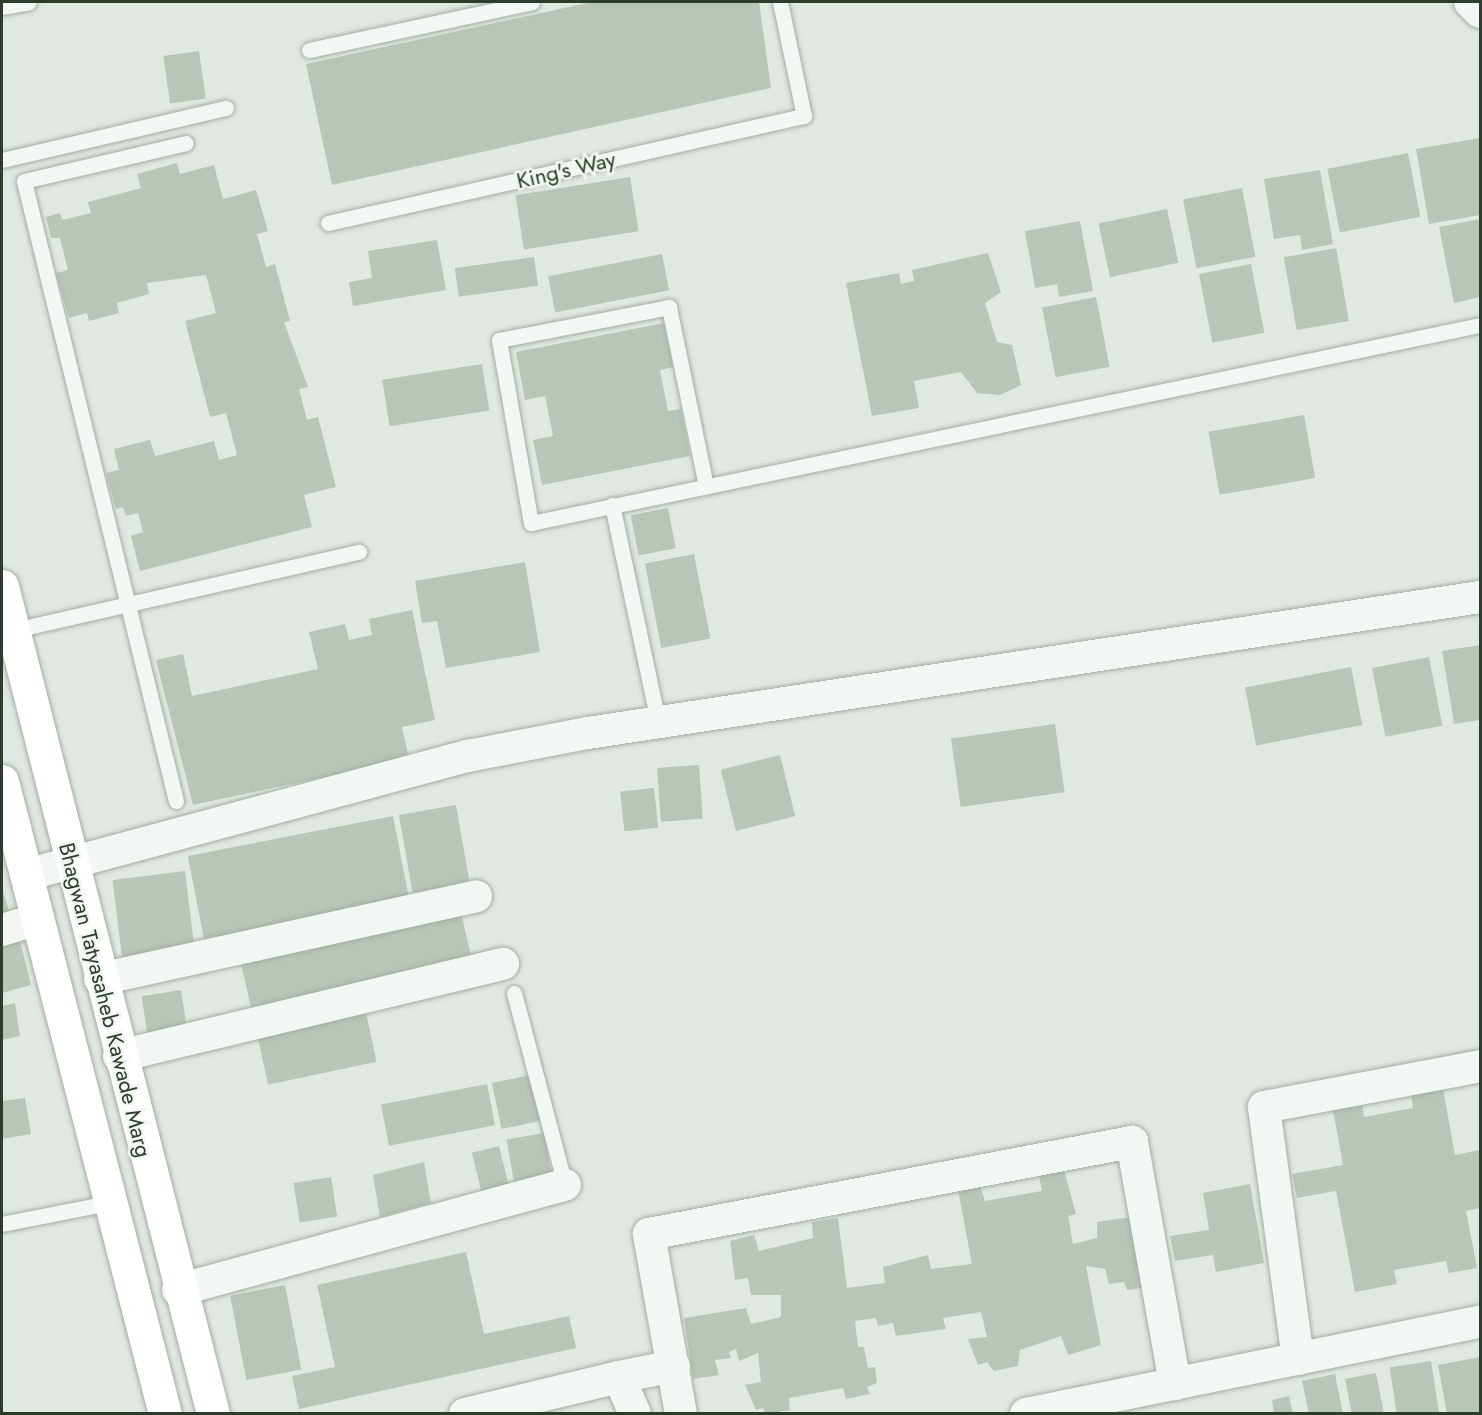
<!DOCTYPE html>
<html>
<head>
<meta charset="utf-8">
<style>
  body { margin:0 }
  #map { position:relative; width:1482px; height:1415px; overflow:hidden; background:#e1e8e1; font-family:Jost,sans-serif }
  div>[style] { position:absolute }
  [style*='--x'] { left:calc(var(--x)*1px); top:calc(var(--y)*1px); width:calc(var(--w)*1px); rotate:calc(var(--a)*1deg) }
  .building>* { inset:0; background:#b9c5b9; transform-origin:0 0 }
  .roads { filter:drop-shadow(0 0 2px #a3aea3) drop-shadow(0 0 2px #a3aea3) }
  .lane>* { height:15px; margin:-7.5px; padding:0 7.5px; transform-origin:7.5px; border-radius:7.5px; background:#f3f7f3 }
  .street>* { height:32px; margin:-16px; padding:0 16px; transform-origin:16px; border-radius:16px; background:#f3f7f3 }
  .secondary>* { height:33px; margin:-16.5px; padding:0 16.5px; transform-origin:16.5px; border-radius:16.5px; background:#fff }
  span { translate:-50% -50%; white-space:nowrap; text-align:center; line-height:1.15; -webkit-text-stroke:5px #f1f6f0; paint-order:stroke }
  .street-label { font-size:22px; color:#2c3e2b }
  .frame { position:absolute; inset:0; border:3px solid #2c3e2b; pointer-events:none }
</style>
</head>
<body>
<div id="map">
  <div class="building">
    <i style="clip-path:polygon(592px 2px,759px 2px,771px 88px,332px 185px,306px 64px)"></i>
    <i style="left:199px;top:51px;width:48px;height:36px;rotate:82deg"></i>
    <i style="clip-path:polygon(1480px 138px,1480px 215px,1429px 224px,1416px 149px)"></i>
    <i style="left:1408px;top:153px;width:65px;height:82px;rotate:79deg"></i>
    <i style="clip-path:polygon(177px 163px,180px 174px,214px 165px,223px 199px,256px 190px,268px 231px,257px 234px,266px 267px,275px 264px,290px 321px,284px 322px,308px 387px,299px 389px,307px 420px,318px 417px,336px 487px,304px 495px,312px 527px,140px 571px,131px 536px,143px 532px,138px 513px,126px 516px,123px 507px,116px 509px,106px 473px,119px 470px,114px 449px,150px 440px,155px 456px,214px 441px,219px 460px,237px 455px,226px 413px,210px 417px,185px 321px,216px 313px,206px 275px,147px 283px,149px 294px,117px 303px,119px 313px,89px 321px,87px 313px,69px 318px,56px 273px,68px 270px,60px 238px,51px 238px,46px 217px,60px 213px,62px 220px,91px 213px,88px 202px,141px 188px,137px 174px)"></i>
    <i style="clip-path:polygon(1320px 170px,1333px 244px,1302px 250px,1300px 235px,1274px 239px,1264px 179px)"></i>
    <i style="left:630px;top:177px;width:55px;height:116px;rotate:81deg"></i>
    <i style="left:1242px;top:188px;width:70px;height:60px;rotate:79deg"></i>
    <i style="left:1167px;top:209px;width:55px;height:70px;rotate:78deg"></i>
    <i style="clip-path:polygon(1480px 219px,1480px 297px,1454px 303px,1439px 227px)"></i>
    <i style="clip-path:polygon(1080px 221px,1093px 291px,1059px 297px,1057px 284px,1035px 288px,1025px 231px)"></i>
    <i style="clip-path:polygon(437px 240px,446px 290px,353px 306px,349px 282px,372px 278px,368px 251px)"></i>
    <i style="left:1336px;top:248px;width:74px;height:53px;rotate:80deg"></i>
    <i style="clip-path:polygon(988px 253px,1001px 292px,985px 303px,997px 342px,1012px 345px,1021px 385px,1000px 395px,977px 393px,961px 372px,914px 381px,919px 408px,872px 416px,846px 283px,899px 273px,901px 284px,914px 281px,912px 270px)"></i>
    <i style="left:662px;top:254px;width:37px;height:116px;rotate:79deg"></i>
    <i style="left:534px;top:257px;width:29px;height:80px;rotate:82deg"></i>
    <i style="left:1251px;top:264px;width:70px;height:53px;rotate:79deg"></i>
    <i style="left:1096px;top:297px;width:71px;height:55px;rotate:79deg"></i>
    <i style="clip-path:polygon(664px 323px,673px 367px,660px 370px,668px 411px,681px 409px,690px 456px,542px 485px,533px 440px,553px 436px,545px 396px,525px 400px,516px 352px)"></i>
    <i style="left:482px;top:364px;width:47px;height:101px;rotate:81deg"></i>
    <i style="left:1304px;top:415px;width:64px;height:97px;rotate:80deg"></i>
    <i style="left:668px;top:508px;width:41px;height:38px;rotate:79deg"></i>
    <i style="left:694px;top:554px;width:86px;height:50px;rotate:79deg"></i>
    <i style="clip-path:polygon(525px 562px,540px 652px,446px 668px,437px 621px,422px 623px,415px 581px)"></i>
    <i style="clip-path:polygon(412px 610px,435px 720px,402px 727px,409px 759px,193px 805px,156px 660px,183px 654px,192px 696px,318px 669px,309px 632px,345px 624px,349px 640px,372px 635px,369px 619px)"></i>
    <i style="clip-path:polygon(1480px 645px,1480px 720px,1454px 724px,1442px 651px)"></i>
    <i style="left:1429px;top:657px;width:70px;height:58px;rotate:79deg"></i>
    <i style="left:1351px;top:667px;width:59px;height:108px;rotate:79deg"></i>
    <i style="left:1055px;top:724px;width:69px;height:105px;rotate:82deg"></i>
    <i style="left:780px;top:755px;width:63px;height:61px;rotate:76deg"></i>
    <i style="left:699px;top:765px;width:54px;height:42px;rotate:86deg"></i>
    <i style="left:654px;top:788px;width:40px;height:34px;rotate:84deg"></i>
    <i style="left:456px;top:805px;width:79px;height:58px;rotate:80deg"></i>
    <i style="left:393px;top:816px;width:87px;height:209px;rotate:79deg"></i>
    <i style="left:185px;top:871px;width:82px;height:73px;rotate:83deg"></i>
    <i style="clip-path:polygon(2px 888px,12px 921px,2px 924px)"></i>
    <i style="left:460px;top:908px;width:59px;height:226px;rotate:77deg"></i>
    <i style="clip-path:polygon(20px 941px,31px 985px,2px 993px,2px 946px)"></i>
    <i style="left:181px;top:990px;width:40px;height:40px;rotate:81deg"></i>
    <i style="clip-path:polygon(15px 1003px,20px 1036px,2px 1040px,2px 1006px)"></i>
    <i style="left:364px;top:1003px;width:60px;height:111px;rotate:78deg"></i>
    <i style="left:530px;top:1075px;width:47px;height:39px;rotate:78deg"></i>
    <i style="left:487px;top:1084px;width:42px;height:108px;rotate:79deg"></i>
    <i style="clip-path:polygon(1443px 1089px,1455px 1155px,1480px 1150px,1480px 1208px,1466px 1211px,1477px 1268px,1449px 1273px,1446px 1261px,1394px 1270px,1397px 1284px,1355px 1292px,1336px 1191px,1297px 1198px,1292px 1174px,1343px 1165px,1333px 1110px,1362px 1105px,1364px 1117px,1413px 1108px,1411px 1094px)"></i>
    <i style="clip-path:polygon(25px 1098px,31px 1134px,2px 1139px,2px 1101px)"></i>
    <i style="left:544px;top:1133px;width:45px;height:38px;rotate:80deg"></i>
    <i style="left:499px;top:1146px;width:42px;height:28px;rotate:76deg"></i>
    <i style="clip-path:polygon(424px 1162px,431px 1203px,380px 1217px,373px 1175px)"></i>
    <i style="clip-path:polygon(1064px 1170px,1076px 1214px,1068px 1216px,1073px 1244px,1097px 1238px,1097px 1222px,1132px 1217px,1148px 1287px,1127px 1290px,1124px 1282px,1109px 1284px,1105px 1269px,1086px 1266px,1101px 1345px,1068px 1355px,1061px 1336px,1020px 1350px,1018px 1366px,994px 1371px,987px 1362px,978px 1365px,968px 1339px,987px 1337px,981px 1312px,943px 1318px,946px 1329px,896px 1336px,893px 1323px,878px 1326px,876px 1318px,855px 1321px,858px 1347px,864px 1347px,868px 1368px,875px 1367px,877px 1383px,867px 1387px,870px 1394px,846px 1399px,843px 1388px,789px 1398px,790px 1410px,765px 1414px,763px 1408px,756px 1410px,745px 1385px,761px 1382px,758px 1353px,739px 1361px,736px 1349px,729px 1352px,731px 1358px,715px 1360px,719px 1375px,693px 1379px,684px 1318px,746px 1308px,751px 1324px,781px 1317px,781px 1295px,751px 1295px,748px 1278px,735px 1280px,730px 1241px,754px 1235px,759px 1251px,813px 1238px,812px 1222px,838px 1218px,847px 1288px,885px 1283px,883px 1267px,928px 1255px,931px 1269px,972px 1264px,958px 1190px,980px 1185px,985px 1201px,1042px 1191px,1038px 1171px)"></i>
    <i style="left:331px;top:1177px;width:40px;height:38px;rotate:81deg"></i>
    <i style="clip-path:polygon(1250px 1184px,1264px 1263px,1216px 1272px,1213px 1255px,1175px 1261px,1170px 1236px,1209px 1230px,1203px 1193px)"></i>
    <i style="clip-path:polygon(466px 1252px,484px 1334px,569px 1316px,576px 1348px,299px 1409px,292px 1376px,335px 1367px,317px 1285px)"></i>
    <i style="left:285px;top:1285px;width:86px;height:56px;rotate:79deg"></i>
    <i style="clip-path:polygon(1480px 1357px,1480px 1414px,1447px 1414px,1438px 1365px)"></i>
    <i style="left:1431px;top:1361px;width:54px;height:42px;rotate:81deg"></i>
    <i style="clip-path:polygon(1376px 1373px,1384px 1414px,1352px 1414px,1345px 1379px)"></i>
    <i style="clip-path:polygon(1335px 1374px,1343px 1414px,1309px 1414px,1302px 1381px)"></i>
    <i style="clip-path:polygon(1289px 1396px,1293px 1414px,1274px 1414px,1272px 1400px)"></i>
  </div>
  <div class="roads">
    <div class="lane">
      <i style="--x:2;--y:7;--w:27;--a:-10"></i>
      <i style="--x:309;--y:50;--w:228;--a:-12.1"></i>
      <i style="--x:2;--y:160;--w:230;--a:-13.1"></i>
      <i style="--x:328;--y:223;--w:488;--a:-12.7"></i>
      <i style="--x:804;--y:116;--w:116;--a:-101.9"></i>
      <i style="--x:706;--y:486;--w:183;--a:-101.7"></i>
      <i style="--x:669;--y:307;--w:173;--a:169"></i>
      <i style="--x:499;--y:340;--w:186;--a:80.1"></i>
      <i style="--x:531;--y:523;--w:969;--a:-11.79"></i>
      <i style="--x:612;--y:505;--w:221;--a:78"></i>
      <i style="--x:10;--y:631;--w:358;--a:-12.8"></i>
      <i style="--x:176;--y:801;--w:638;--a:-103.78"></i>
      <i style="--x:24;--y:181;--w:166;--a:-13.2"></i>
      <i style="--x:514;--y:993;--w:199;--a:75.1"></i>
      <i style="--x:2;--y:1224;--w:108;--a:-11.2"></i>
    </div>
    <div class="street">
      <i style="--x:1470;--y:2;--w:14;--a:45"></i>
      <i style="--x:26;--y:875;--w:458;--a:-15.1"></i>
      <i style="--x:468;--y:756;--w:122;--a:-10.9"></i>
      <i style="--x:588;--y:733;--w:902;--a:-8.67"></i>
      <i style="--x:2;--y:930;--w:37;--a:-17"></i>
      <i style="--x:100;--y:979;--w:385;--a:-12.4"></i>
      <i style="--x:119;--y:1056;--w:395;--a:-13.5"></i>
      <i style="--x:178;--y:1290;--w:401;--a:-15.2"></i>
      <i style="--x:1298;--y:1359;--w:254;--a:-97.7"></i>
      <i style="--x:1264;--y:1107;--w:220;--a:-10.7"></i>
      <i style="--x:619;--y:1377;--w:56;--a:-11.3"></i>
      <i style="--x:465;--y:1414;--w:158;--a:-13.5"></i>
      <i style="--x:619;--y:1377;--w:40;--a:66.6"></i>
      <i style="--x:681;--y:1414;--w:183;--a:-100.1"></i>
      <i style="--x:649;--y:1234;--w:492;--a:-10.8"></i>
      <i style="--x:1132;--y:1142;--w:246;--a:79.9"></i>
      <i style="--x:1026;--y:1414;--w:463;--a:-11.5"></i>
    </div>
    <div class="secondary">
      <i style="--x:2;--y:586;--w:854;--a:75.7"></i>
      <i style="--x:2;--y:781;--w:654;--a:75.56"></i>
    </div>
  </div>
  <div class="street-label">
    <span style="left:566px;top:170px;rotate:-13deg">King's Way</span>
    <span style="left:105px;top:1000px;rotate:76deg">Bhagwan Tatyasaheb Kawade Marg</span>
  </div>
  <div class="frame"></div>
</div>
</body>
</html>
